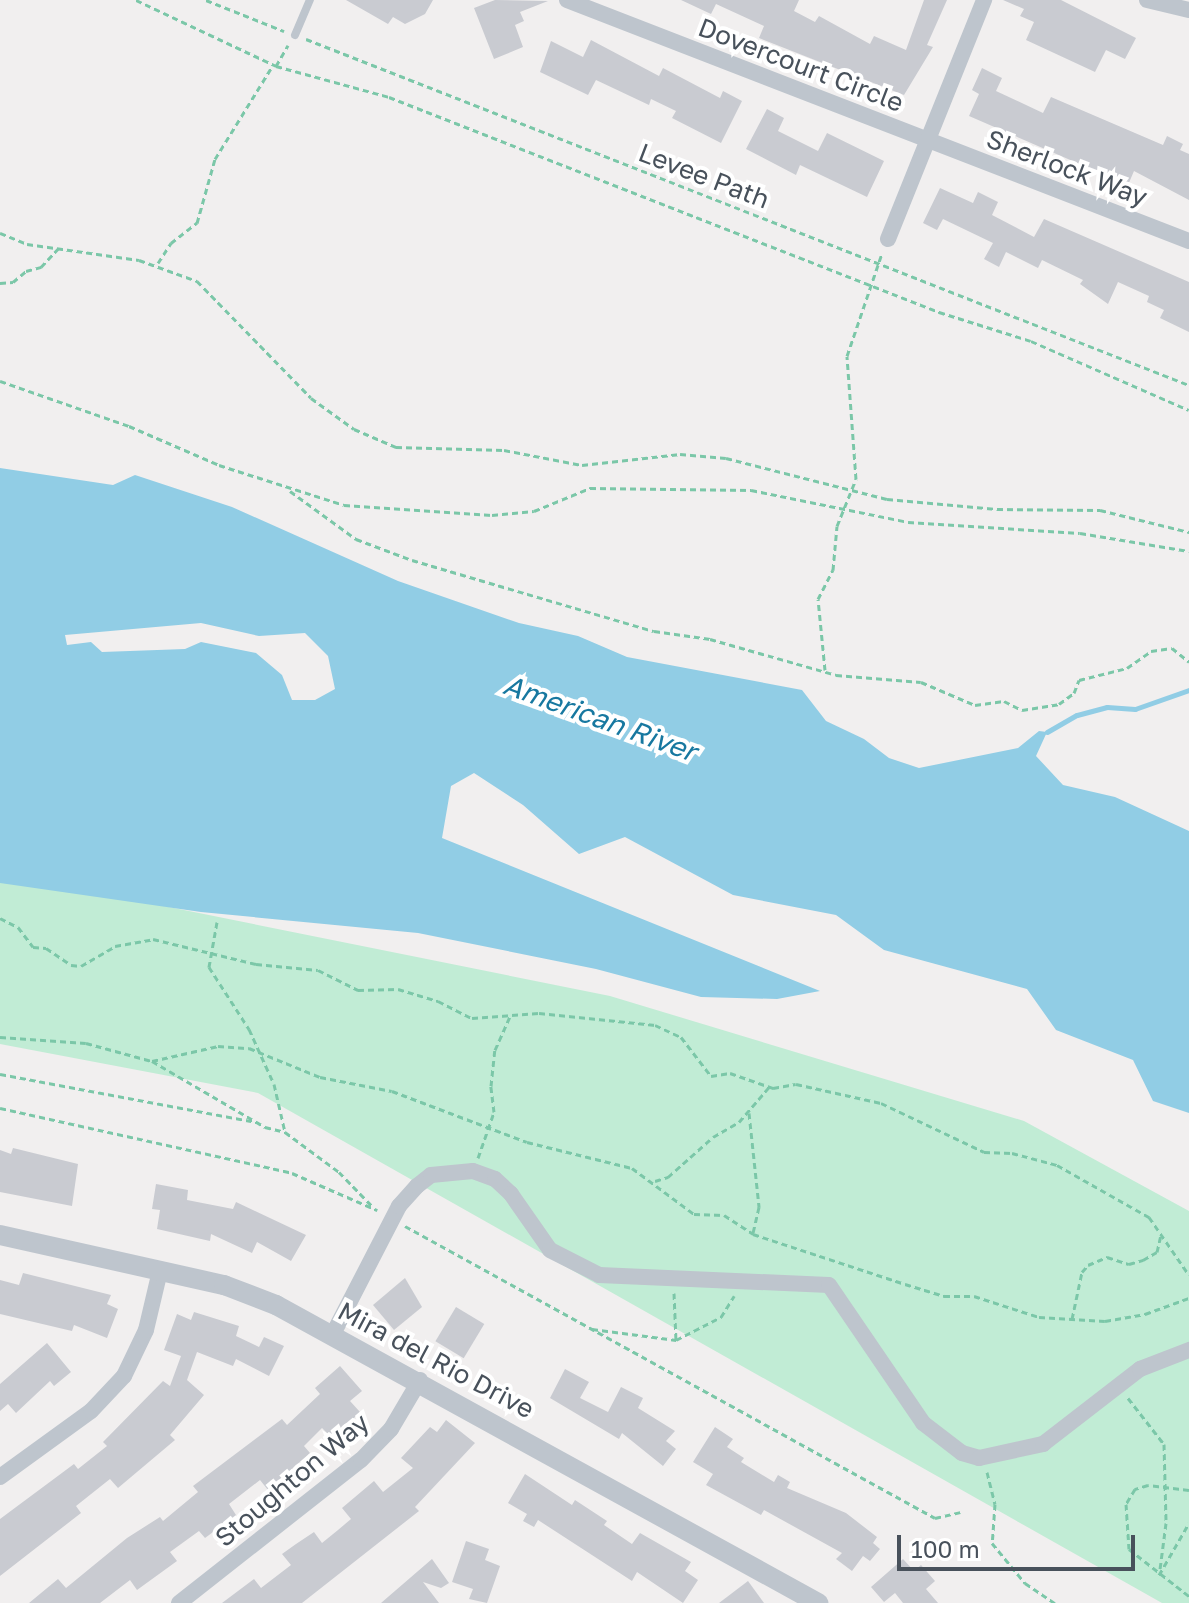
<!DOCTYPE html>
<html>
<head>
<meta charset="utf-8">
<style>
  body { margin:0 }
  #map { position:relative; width:1189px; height:1603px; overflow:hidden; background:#f1efef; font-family:"Golos Text",sans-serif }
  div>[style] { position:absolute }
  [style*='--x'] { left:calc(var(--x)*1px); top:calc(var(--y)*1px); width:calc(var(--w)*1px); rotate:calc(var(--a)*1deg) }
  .green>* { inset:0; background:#c1ecd5 }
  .water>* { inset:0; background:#91cde5 }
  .stream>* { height:5px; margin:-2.5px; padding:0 2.5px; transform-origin:2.5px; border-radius:2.5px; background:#91cde5 }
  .building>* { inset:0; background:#c9cbd1; transform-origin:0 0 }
  .path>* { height:3px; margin-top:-1.5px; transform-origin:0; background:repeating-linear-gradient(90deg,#7bc7a8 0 6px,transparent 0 10px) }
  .service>* { height:8px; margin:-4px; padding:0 4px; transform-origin:4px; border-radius:4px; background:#bec5cd }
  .minor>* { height:16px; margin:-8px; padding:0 8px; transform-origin:8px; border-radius:8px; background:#bec5cd }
  .tertiary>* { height:20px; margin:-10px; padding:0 10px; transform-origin:10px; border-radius:10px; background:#bec5cd }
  span { translate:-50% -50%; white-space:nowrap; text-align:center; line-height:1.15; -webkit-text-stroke:8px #fff; paint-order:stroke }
  .street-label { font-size:26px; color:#48515b }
  .water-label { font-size:28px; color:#1778a0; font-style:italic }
  .scale { position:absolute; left:897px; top:1535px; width:238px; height:36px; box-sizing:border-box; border:4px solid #48515b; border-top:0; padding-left:10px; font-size:24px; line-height:28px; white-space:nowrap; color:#48515b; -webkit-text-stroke:6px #fff; paint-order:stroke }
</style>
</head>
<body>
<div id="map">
  <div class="green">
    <i style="clip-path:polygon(0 873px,610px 996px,1024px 1121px,1189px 1211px,1189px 1603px,1162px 1603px,258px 1093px,0 1044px)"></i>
  </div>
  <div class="water">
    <i style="clip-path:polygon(evenodd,0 468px,113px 485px,135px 475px,232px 507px,398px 581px,519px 623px,578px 636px,627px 657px,802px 690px,826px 721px,864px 739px,889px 758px,919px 768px,1018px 748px,1039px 731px,1047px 732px,1036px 756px,1063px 785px,1115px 797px,1189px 831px,1189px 1113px,1153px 1101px,1133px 1060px,1056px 1030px,1027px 989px,884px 950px,836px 915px,733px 895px,625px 837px,579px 854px,523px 805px,474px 773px,451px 786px,442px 838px,820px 991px,777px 999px,701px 997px,596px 969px,418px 933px,201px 912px,0 883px,0 468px,201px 623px,259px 636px,305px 633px,328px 656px,335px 689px,315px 700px,292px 700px,282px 675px,256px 653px,201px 642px,185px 649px,102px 652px,91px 642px,67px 645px,65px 635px,201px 623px)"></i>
  </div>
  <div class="stream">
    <i style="--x:1047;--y:732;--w:34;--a:-30"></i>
    <i style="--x:1077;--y:715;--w:31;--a:-15"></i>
    <i style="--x:1107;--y:707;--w:28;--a:4"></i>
    <i style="--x:1135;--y:709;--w:57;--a:-19.4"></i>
  </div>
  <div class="building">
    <i style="clip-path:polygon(346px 0,433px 0,425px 14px,405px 24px,393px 17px,388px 24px)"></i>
    <i style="clip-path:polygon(495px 0,548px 1px,520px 12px,524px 21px,515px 25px,523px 47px,494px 59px,474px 8px)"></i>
    <i style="clip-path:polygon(681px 0,799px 0,794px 11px,815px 22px,819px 16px,870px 44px,874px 36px,906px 50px,924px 0,947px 0,927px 45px,933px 47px,904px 95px,759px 38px,764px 26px,716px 4px,711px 14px)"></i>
    <i style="clip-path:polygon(1003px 0,1061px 0,1136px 38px,1125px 59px,1106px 50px,1095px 72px,1026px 40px,1034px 22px,1020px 16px,1024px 9px)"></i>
    <i style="clip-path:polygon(591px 40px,659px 76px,663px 68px,720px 98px,723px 91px,742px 101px,721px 143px,672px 118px,676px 111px,651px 99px,649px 105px,596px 80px,588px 95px,540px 72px,551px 41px,583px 57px)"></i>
    <i style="clip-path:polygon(982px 68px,1002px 78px,996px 91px,1043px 113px,1051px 97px,1163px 145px,1167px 136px,1183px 144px,1180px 150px,1189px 154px,1189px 200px,1134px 171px,1128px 185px,969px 116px,979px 94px,972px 90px)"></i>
    <i style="clip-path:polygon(767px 109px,784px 118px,778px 131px,818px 151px,827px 133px,884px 161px,867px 197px,800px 165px,796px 175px,746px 149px)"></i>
    <i style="clip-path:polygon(940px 188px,973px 203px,978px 192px,998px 202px,992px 215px,1034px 237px,1044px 219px,1189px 282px,1189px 332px,1160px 318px,1164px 310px,1147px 302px,1149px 296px,1118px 282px,1108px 304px,1080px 284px,1083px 280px,1042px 260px,1038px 268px,1006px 252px,999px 267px,984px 259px,993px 243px,943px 219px,937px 230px,923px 223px)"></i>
    <i style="clip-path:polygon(13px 1148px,78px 1164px,72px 1206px,0 1192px,0 1150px,11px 1154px)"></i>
    <i style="clip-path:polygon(156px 1184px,188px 1190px,187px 1200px,233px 1209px,236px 1202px,306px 1235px,291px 1261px,257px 1242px,252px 1253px,211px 1234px,210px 1241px,157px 1229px,160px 1210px,152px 1209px)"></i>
    <i style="clip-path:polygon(23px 1273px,111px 1295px,107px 1304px,118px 1309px,107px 1338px,74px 1325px,72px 1331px,0 1314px,0 1280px,19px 1285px)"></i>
    <i style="clip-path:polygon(405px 1278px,422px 1307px,394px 1330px,373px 1305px)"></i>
    <i style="left:456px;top:1307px;width:33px;height:40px;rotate:31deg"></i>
    <i style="clip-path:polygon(194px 1312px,239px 1326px,236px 1336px,259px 1347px,264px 1337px,284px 1346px,269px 1376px,236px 1359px,233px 1366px,197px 1352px,187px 1380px,204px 1395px,170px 1435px,175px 1440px,118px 1488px,110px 1479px,76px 1506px,81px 1513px,0 1576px,0 1519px,74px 1464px,78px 1469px,107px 1446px,103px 1442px,163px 1381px,170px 1386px,181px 1356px,164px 1350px,177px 1314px,191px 1320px)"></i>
    <i style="clip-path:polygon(47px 1343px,71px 1372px,54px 1386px,50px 1381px,16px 1413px,8px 1404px,0 1411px,0 1384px)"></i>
    <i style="clip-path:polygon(340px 1366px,362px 1391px,350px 1401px,360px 1412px,333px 1439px,322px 1428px,304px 1446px,310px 1453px,268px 1490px,260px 1480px,229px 1504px,236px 1515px,205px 1538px,199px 1531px,170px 1552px,177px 1561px,137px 1590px,130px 1580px,100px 1603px,29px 1603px,58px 1579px,66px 1588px,127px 1538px,160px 1517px,163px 1521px,198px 1492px,193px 1486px,282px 1419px,287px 1425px,320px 1394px,315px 1388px)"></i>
    <i style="clip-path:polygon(565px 1369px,589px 1382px,580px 1398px,608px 1412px,621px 1387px,643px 1398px,638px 1408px,675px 1431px,666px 1441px,676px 1449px,663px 1466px,622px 1433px,619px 1439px,550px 1398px)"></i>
    <i style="clip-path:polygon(446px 1420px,475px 1443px,415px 1507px,419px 1511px,302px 1603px,222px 1603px,254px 1579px,261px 1588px,291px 1565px,282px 1554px,296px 1544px,314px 1532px,322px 1543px,338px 1530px,351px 1519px,342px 1508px,374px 1481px,383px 1492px,413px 1468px,401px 1458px,430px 1427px,437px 1432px)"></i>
    <i style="clip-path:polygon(715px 1427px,733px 1439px,727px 1447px,744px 1458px,741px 1462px,774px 1482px,778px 1475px,790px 1482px,787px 1488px,846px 1513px,877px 1537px,873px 1543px,880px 1549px,870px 1561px,863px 1556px,852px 1571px,836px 1559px,842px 1553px,764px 1510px,761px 1515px,706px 1485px,713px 1474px,693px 1462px)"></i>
    <i style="clip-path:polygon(525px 1474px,572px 1505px,575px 1500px,607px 1521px,604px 1525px,632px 1544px,640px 1533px,691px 1562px,685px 1571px,698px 1580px,683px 1603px,637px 1572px,632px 1581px,538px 1520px,534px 1527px,523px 1521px,527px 1514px,508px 1503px)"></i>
    <i style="clip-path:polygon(466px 1541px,489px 1549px,485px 1560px,500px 1566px,487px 1603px,469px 1599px,473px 1589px,452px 1582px)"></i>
    <i style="clip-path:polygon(432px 1559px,449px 1583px,441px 1588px,423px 1582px,439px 1603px,381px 1603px)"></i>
    <i style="clip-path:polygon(903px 1559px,914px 1571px,921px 1565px,935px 1581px,926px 1589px,938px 1603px,903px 1603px,895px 1593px,884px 1602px,871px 1587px)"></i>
    <i style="clip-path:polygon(748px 1581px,764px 1603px,719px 1603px)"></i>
  </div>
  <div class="path">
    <i style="--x:136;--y:0;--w:155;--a:25.2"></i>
    <i style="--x:276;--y:66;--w:117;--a:15.3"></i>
    <i style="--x:389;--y:97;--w:591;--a:21.35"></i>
    <i style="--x:939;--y:312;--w:96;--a:17.5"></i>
    <i style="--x:1031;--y:341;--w:172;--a:23.6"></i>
    <i style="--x:206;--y:0;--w:84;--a:21.7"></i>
    <i style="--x:306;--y:39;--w:948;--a:21.4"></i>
    <i style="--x:276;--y:66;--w:24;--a:-60"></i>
    <i style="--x:0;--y:233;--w:29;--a:22"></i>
    <i style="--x:27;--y:244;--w:113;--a:8.1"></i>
    <i style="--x:139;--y:260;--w:62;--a:19.9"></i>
    <i style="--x:197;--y:281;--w:163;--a:45.7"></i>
    <i style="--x:311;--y:398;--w:53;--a:35.8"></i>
    <i style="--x:354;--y:429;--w:46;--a:23.2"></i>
    <i style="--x:396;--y:447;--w:108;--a:1.6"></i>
    <i style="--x:504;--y:450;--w:79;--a:10.9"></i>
    <i style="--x:582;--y:465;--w:99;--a:-6.4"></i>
    <i style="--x:680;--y:454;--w:46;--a:5"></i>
    <i style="--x:726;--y:458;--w:166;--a:14.3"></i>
    <i style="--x:887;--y:499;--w:110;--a:5.2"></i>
    <i style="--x:997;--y:509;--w:103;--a:0.6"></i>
    <i style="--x:1100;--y:510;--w:92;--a:13.9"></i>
    <i style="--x:158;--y:263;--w:24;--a:-57"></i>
    <i style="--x:171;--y:243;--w:33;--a:-38"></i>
    <i style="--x:197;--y:223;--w:66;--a:-74.3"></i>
    <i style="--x:215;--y:159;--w:110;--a:-58.3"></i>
    <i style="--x:0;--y:283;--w:13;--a:-4"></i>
    <i style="--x:13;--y:282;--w:17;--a:-40"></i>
    <i style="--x:26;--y:271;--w:16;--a:-15"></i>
    <i style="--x:41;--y:267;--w:25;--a:-47"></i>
    <i style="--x:0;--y:381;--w:137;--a:19.2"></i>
    <i style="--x:129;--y:426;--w:98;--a:23.4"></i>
    <i style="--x:219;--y:465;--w:131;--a:17.7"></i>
    <i style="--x:344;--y:505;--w:148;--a:3.9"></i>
    <i style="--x:492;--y:515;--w:42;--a:-5.4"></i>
    <i style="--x:534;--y:511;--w:61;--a:-22.3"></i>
    <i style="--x:590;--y:488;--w:161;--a:0.7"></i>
    <i style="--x:751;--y:490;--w:160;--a:11.5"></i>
    <i style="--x:908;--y:522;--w:172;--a:3.7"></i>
    <i style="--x:1080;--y:533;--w:110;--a:9.4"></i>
    <i style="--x:290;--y:491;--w:82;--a:36"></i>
    <i style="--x:356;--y:539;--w:60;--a:20.6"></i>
    <i style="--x:412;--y:560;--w:252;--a:16.4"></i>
    <i style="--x:654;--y:631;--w:57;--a:8.1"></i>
    <i style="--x:710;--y:639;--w:131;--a:15.9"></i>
    <i style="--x:836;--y:675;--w:85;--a:4.7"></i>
    <i style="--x:921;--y:682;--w:59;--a:23.1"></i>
    <i style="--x:975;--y:705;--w:29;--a:-8"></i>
    <i style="--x:1004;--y:701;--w:20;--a:27"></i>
    <i style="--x:1022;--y:710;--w:37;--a:-9"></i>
    <i style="--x:1059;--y:704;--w:19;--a:-36"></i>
    <i style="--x:1074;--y:693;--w:14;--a:-69"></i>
    <i style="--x:1079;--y:680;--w:49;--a:-14"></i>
    <i style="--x:1127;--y:668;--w:29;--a:-35"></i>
    <i style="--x:1151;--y:651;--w:21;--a:-8"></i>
    <i style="--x:1172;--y:648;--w:22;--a:39"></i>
    <i style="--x:825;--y:670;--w:71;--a:-95.6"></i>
    <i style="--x:818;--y:599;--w:33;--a:-63"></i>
    <i style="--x:833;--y:570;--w:44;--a:-84.8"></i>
    <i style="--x:837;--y:526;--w:51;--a:-68"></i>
    <i style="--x:856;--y:479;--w:123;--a:-94.2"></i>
    <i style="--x:847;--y:356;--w:109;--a:-71.2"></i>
    <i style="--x:0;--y:918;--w:20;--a:27"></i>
    <i style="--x:18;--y:927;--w:25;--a:53"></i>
    <i style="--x:33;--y:947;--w:13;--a:4"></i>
    <i style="--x:46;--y:948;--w:30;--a:34"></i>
    <i style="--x:71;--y:965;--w:10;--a:6"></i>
    <i style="--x:81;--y:966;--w:39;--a:-30"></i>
    <i style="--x:115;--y:946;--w:39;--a:-10"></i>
    <i style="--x:153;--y:939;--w:106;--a:13.6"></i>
    <i style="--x:256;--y:964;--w:62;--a:5.5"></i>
    <i style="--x:318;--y:970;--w:45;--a:26.6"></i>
    <i style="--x:358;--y:990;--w:40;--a:-1.4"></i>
    <i style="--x:398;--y:989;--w:42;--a:16.7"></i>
    <i style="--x:438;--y:1001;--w:38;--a:27"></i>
    <i style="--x:472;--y:1018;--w:67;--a:-4.3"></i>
    <i style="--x:539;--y:1013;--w:117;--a:5.9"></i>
    <i style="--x:655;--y:1025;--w:29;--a:25"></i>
    <i style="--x:681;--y:1037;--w:49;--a:52.4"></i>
    <i style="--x:711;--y:1076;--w:19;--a:-9"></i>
    <i style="--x:730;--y:1073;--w:46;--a:19.2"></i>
    <i style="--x:773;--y:1088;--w:23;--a:-10"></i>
    <i style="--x:796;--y:1084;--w:87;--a:12.6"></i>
    <i style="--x:881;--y:1103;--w:114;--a:25.4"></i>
    <i style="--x:984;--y:1152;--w:28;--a:2"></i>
    <i style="--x:1012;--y:1153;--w:47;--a:14.9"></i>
    <i style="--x:1057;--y:1165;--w:106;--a:29.5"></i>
    <i style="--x:1149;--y:1217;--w:70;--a:55.4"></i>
    <i style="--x:217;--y:922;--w:46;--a:100.1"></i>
    <i style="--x:209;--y:967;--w:74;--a:57.2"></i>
    <i style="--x:249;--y:1029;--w:60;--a:65.6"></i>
    <i style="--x:274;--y:1084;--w:49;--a:77.1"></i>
    <i style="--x:285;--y:1132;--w:67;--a:36.5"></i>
    <i style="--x:339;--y:1172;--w:50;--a:45.8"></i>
    <i style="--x:0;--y:1037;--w:86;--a:4"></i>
    <i style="--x:86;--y:1043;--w:68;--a:15.3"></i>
    <i style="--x:152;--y:1061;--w:68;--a:-12.8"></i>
    <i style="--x:218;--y:1046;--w:31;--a:4"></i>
    <i style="--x:249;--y:1048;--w:77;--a:22.2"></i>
    <i style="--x:320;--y:1077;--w:73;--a:11"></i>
    <i style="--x:392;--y:1091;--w:144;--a:20.7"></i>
    <i style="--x:527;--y:1142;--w:108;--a:13.9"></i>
    <i style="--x:632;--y:1168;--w:77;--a:36.6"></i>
    <i style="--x:694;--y:1214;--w:30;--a:2"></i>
    <i style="--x:724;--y:1215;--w:35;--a:33"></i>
    <i style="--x:753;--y:1234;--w:160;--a:18.2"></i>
    <i style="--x:905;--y:1284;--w:41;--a:17.1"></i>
    <i style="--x:944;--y:1296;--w:30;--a:0"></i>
    <i style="--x:974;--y:1296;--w:68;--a:17.9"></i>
    <i style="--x:1039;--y:1317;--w:66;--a:3.5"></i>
    <i style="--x:1105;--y:1321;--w:41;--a:-9.9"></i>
    <i style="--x:1145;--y:1314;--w:47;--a:-20"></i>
    <i style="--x:152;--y:1061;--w:131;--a:30.3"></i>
    <i style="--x:265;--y:1127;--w:21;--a:14"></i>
    <i style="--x:0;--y:1074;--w:261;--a:10.6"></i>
    <i style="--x:0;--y:1108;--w:299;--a:12.5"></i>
    <i style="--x:292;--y:1173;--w:93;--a:23.5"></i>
    <i style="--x:749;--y:1113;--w:95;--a:83.9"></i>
    <i style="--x:759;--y:1207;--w:28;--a:103"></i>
    <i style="--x:478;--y:1158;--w:49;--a:-70.8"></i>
    <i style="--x:494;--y:1112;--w:26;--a:-97"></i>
    <i style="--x:491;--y:1086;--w:36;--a:-84"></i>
    <i style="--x:495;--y:1050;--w:36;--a:-66"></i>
    <i style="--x:655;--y:1181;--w:14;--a:-17"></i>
    <i style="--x:668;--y:1177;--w:60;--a:-41.6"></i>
    <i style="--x:713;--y:1137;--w:30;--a:-30"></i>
    <i style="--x:739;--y:1122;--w:48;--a:-49.3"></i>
    <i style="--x:405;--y:1226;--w:605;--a:28.85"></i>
    <i style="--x:935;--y:1518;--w:26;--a:-13"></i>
    <i style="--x:674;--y:1293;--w:47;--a:87.6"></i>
    <i style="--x:1072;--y:1319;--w:48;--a:-78"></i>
    <i style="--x:1082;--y:1272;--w:9;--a:-49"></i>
    <i style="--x:1088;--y:1265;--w:21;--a:-23"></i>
    <i style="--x:1107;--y:1257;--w:23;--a:18"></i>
    <i style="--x:1129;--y:1264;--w:15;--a:-16"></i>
    <i style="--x:1143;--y:1260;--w:16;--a:-30"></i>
    <i style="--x:1157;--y:1252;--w:18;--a:-77"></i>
    <i style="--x:592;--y:1329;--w:85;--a:7.5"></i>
    <i style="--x:676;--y:1340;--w:51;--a:-27.1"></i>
    <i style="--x:721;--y:1317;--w:25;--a:-58"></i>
    <i style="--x:1128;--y:1398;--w:58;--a:52"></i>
    <i style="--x:1164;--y:1444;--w:79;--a:88.5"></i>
    <i style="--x:1166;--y:1523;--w:46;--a:97.4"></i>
    <i style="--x:987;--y:1472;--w:33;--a:76"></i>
    <i style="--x:995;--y:1504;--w:39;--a:94"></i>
    <i style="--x:992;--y:1543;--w:52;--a:50.5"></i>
    <i style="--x:1025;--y:1583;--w:36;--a:34"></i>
    <i style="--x:1189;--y:1490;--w:41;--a:-173"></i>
    <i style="--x:1148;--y:1485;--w:14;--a:163"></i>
    <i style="--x:1135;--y:1489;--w:17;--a:121"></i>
    <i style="--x:1126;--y:1504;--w:45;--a:86.2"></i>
    <i style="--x:1129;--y:1549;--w:76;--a:38.1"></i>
    <i style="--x:1159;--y:1575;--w:60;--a:-60"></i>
  </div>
  <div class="service">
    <i style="--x:295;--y:35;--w:38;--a:-67"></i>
  </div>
  <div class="minor">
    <i style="--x:567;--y:0;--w:667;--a:21.18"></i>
    <i style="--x:1147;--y:0;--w:43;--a:13.4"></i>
    <i style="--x:888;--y:239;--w:258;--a:-68.1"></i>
    <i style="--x:333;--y:1334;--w:144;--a:-62.7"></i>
    <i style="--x:399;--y:1206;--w:27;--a:-48"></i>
    <i style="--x:417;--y:1186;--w:18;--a:-38"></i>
    <i style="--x:431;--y:1175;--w:42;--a:-5.4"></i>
    <i style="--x:473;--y:1171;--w:23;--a:20"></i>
    <i style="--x:495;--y:1179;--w:22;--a:43"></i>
    <i style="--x:511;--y:1194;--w:68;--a:55.1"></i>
    <i style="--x:550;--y:1250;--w:55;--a:27"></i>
    <i style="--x:599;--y:1275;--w:230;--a:2.5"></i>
    <i style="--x:829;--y:1285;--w:167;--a:55.7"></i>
    <i style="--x:923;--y:1423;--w:49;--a:37.6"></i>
    <i style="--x:962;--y:1453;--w:18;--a:16"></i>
    <i style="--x:979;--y:1458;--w:66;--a:-12.3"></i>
    <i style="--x:1043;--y:1444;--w:123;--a:-37.7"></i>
    <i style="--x:1140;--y:1369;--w:53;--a:-21.2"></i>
    <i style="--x:0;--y:1477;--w:112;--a:-36"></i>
    <i style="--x:91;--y:1411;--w:48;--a:-46.7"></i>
    <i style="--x:124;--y:1376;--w:51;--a:-64.4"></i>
    <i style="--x:146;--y:1330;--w:61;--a:-76.7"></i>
    <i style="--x:179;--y:1603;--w:231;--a:-38.2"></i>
    <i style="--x:361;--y:1460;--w:43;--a:-45.9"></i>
    <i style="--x:391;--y:1429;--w:57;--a:-59.4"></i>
  </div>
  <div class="tertiary">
    <i style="--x:0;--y:1235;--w:230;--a:12.6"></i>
    <i style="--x:224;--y:1285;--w:56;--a:21"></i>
    <i style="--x:276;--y:1305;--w:619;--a:28.8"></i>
  </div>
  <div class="street-label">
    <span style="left:801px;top:65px;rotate:21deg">Dovercourt Circle</span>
    <span style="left:1067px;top:168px;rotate:21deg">Sherlock Way</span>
    <span style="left:704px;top:176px;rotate:21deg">Levee Path</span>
    <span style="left:436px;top:1360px;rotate:28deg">Mira del Rio Drive</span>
    <span style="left:292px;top:1480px;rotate:-40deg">Stoughton Way</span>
  </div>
  <div class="water-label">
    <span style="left:600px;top:718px;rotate:20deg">American River</span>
  </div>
  <div class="scale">100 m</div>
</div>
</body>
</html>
